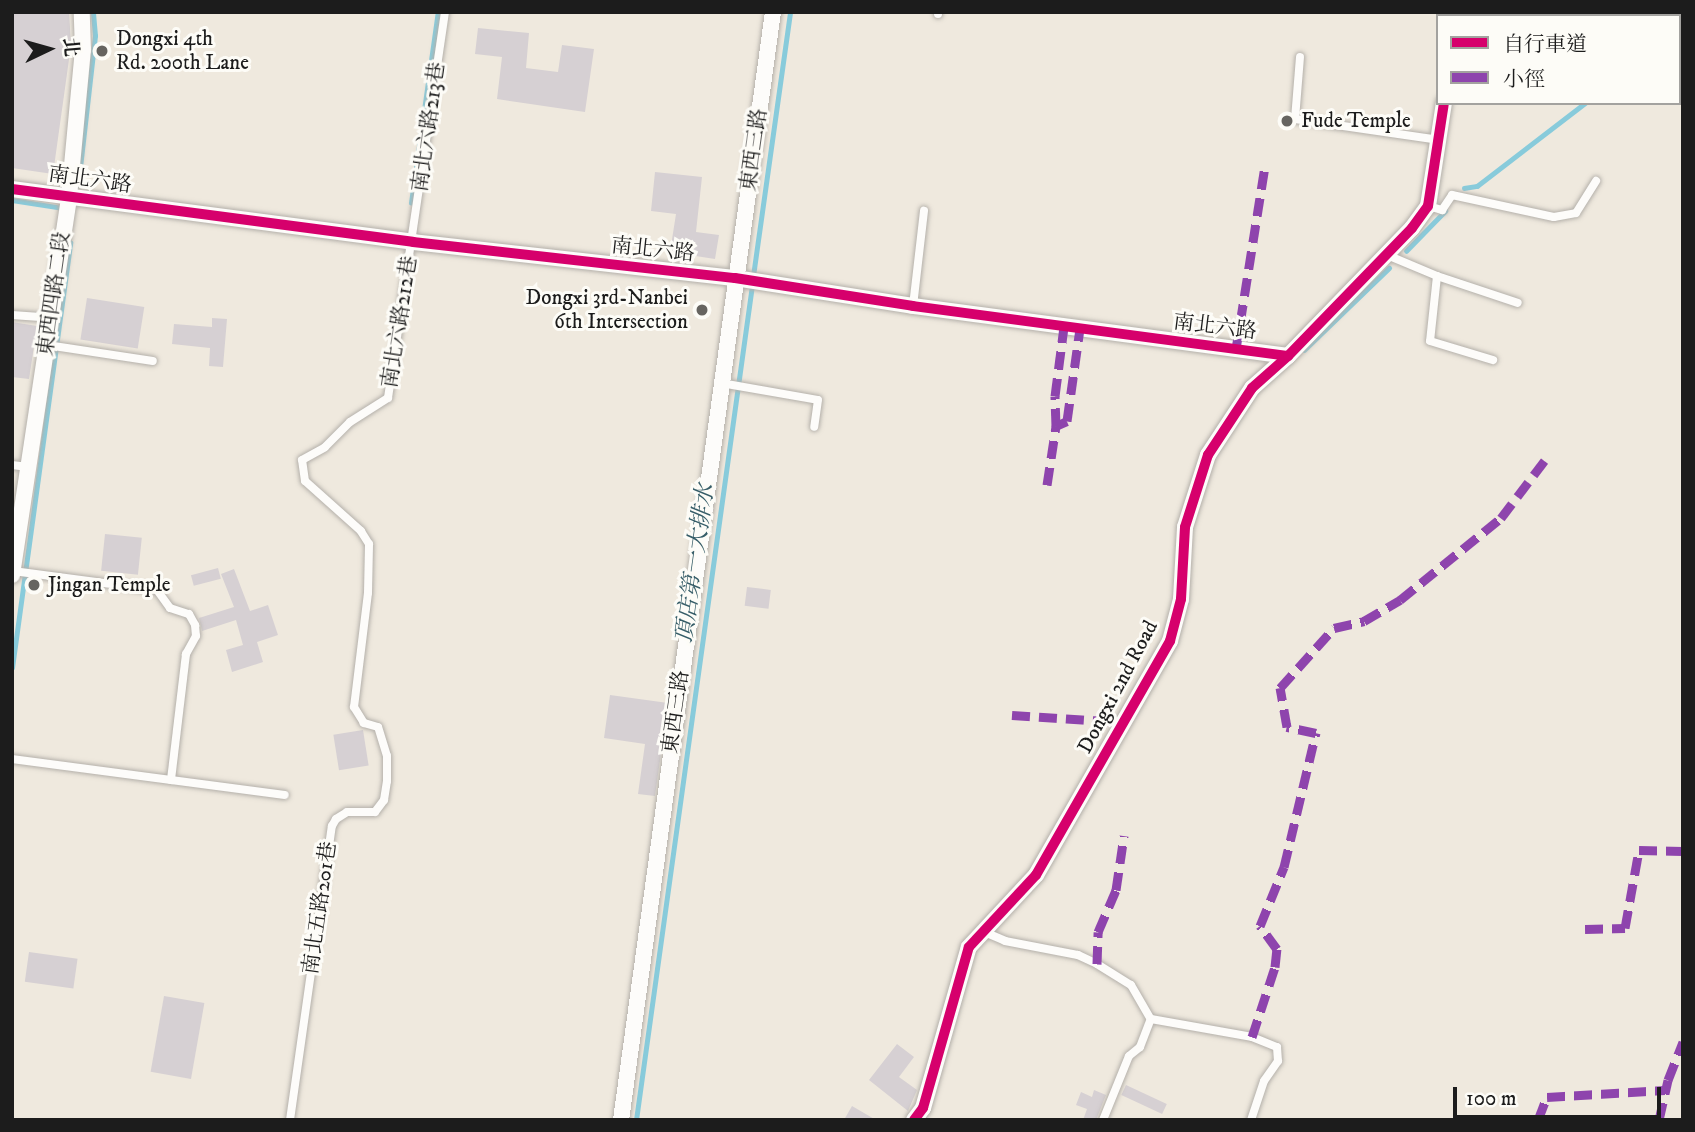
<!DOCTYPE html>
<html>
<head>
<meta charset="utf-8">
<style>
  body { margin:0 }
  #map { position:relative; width:1695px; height:1132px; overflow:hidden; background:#efe9de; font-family:"IM FELL DW Pica","Noto Serif TC",serif }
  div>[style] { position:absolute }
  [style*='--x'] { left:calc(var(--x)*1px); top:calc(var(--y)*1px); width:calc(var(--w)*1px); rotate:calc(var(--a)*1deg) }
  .stream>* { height:4.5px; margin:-2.25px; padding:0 2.25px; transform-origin:2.25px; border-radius:2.25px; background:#88cbdb }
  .building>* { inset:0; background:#d6d0d3; transform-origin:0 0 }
  .roads { filter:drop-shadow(0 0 2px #b4b0aa) drop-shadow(0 0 2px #b4b0aa) }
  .lane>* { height:8px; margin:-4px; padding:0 4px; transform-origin:4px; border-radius:4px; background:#fdfcfa }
  .street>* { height:16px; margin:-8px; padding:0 8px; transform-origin:8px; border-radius:8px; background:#fdfcfa }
  .quiet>* { height:9px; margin-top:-4.5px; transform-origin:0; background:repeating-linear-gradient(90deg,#8e44ad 0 18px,transparent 0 27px) }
  .cycleway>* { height:10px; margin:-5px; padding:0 5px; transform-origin:5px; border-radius:5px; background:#d6006c }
  .dots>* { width:19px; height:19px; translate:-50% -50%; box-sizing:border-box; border:4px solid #fdfcf7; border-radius:50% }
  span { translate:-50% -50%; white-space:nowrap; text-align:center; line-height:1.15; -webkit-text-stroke:6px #fdfcf7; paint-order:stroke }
  .poi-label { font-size:21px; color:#1c1c1c }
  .left { translate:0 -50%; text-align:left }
  .right { translate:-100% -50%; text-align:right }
  .street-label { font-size:21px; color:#1c1c1c }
  .water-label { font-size:23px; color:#365d68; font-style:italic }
  .frame { position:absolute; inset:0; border:14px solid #1c1c1c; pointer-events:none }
  .legend { position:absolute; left:1436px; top:14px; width:245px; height:91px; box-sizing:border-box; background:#fdfcf7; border:2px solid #a3a29f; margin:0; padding:9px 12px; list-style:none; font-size:21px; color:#1c1c1c }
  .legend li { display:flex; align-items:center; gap:14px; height:35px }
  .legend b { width:35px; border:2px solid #a3a29f }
  .north { position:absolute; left:14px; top:14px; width:70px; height:70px; -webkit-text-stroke:5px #fdfcf7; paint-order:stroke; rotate:85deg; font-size:19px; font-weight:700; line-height:28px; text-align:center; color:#1c1c1c }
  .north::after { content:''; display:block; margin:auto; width:24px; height:32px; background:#1c1c1c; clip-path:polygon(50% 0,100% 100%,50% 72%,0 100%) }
  .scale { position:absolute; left:1453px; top:1087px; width:208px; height:32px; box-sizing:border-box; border:4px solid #1c1c1c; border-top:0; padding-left:9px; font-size:21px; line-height:24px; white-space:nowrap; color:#1c1c1c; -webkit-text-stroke:5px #fdfcf7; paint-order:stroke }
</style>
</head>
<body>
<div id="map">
  <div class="stream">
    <i style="--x:1652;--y:12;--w:5;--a:53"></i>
    <i style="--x:78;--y:185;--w:150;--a:-83.5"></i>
    <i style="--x:95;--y:36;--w:24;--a:-95"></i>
    <i style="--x:1464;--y:188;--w:13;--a:-9"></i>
    <i style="--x:1477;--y:186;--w:136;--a:-37.5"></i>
    <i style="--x:12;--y:200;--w:52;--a:8.9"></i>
    <i style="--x:411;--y:203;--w:193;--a:-82"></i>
    <i style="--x:1406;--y:251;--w:56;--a:-45.7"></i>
    <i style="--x:753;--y:276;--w:267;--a:-82"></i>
    <i style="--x:1304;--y:350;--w:118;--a:-44"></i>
    <i style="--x:12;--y:668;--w:429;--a:-82.2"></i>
    <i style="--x:636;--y:1120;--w:843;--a:-82.09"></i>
  </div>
  <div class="building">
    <i style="clip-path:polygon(12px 12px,69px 12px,71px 45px,53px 174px,12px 168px)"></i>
    <i style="clip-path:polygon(478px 28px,529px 33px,526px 68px,558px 72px,562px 45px,594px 49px,585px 112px,497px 99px,502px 57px,475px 54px)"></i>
    <i style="clip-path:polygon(655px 172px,702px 177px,696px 232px,719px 235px,715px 259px,670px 252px,676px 214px,651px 211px)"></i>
    <i style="left:87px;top:298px;width:58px;height:42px;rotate:9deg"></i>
    <i style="clip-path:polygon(212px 318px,227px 319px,223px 367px,209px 366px,210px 348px,172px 344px,174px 324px,212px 327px)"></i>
    <i style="clip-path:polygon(12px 322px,37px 326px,29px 379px,12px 377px)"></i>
    <i style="left:105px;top:534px;width:37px;height:37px;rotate:6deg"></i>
    <i style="left:218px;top:568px;width:11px;height:28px;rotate:75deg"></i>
    <i style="clip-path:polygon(234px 569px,250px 611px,268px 605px,278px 635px,257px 642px,263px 662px,232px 672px,226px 650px,243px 645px,236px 620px,202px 631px,199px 618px,234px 607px,221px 574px)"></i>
    <i style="left:747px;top:587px;width:24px;height:19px;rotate:7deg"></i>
    <i style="clip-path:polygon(610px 695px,668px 703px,655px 796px,638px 794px,645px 744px,604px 738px)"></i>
    <i style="left:363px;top:730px;width:36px;height:30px;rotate:81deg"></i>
    <i style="left:29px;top:952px;width:49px;height:30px;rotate:8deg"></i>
    <i style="left:164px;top:996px;width:41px;height:77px;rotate:10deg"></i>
    <i style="clip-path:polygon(897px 1044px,914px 1057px,899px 1077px,917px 1090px,908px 1111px,869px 1080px)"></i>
    <i style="left:1126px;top:1085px;width:45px;height:11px;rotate:25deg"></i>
    <i style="clip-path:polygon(1094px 1090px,1106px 1095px,1096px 1120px,1083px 1120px,1087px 1109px,1076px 1105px,1081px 1092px,1092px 1097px)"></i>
    <i style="clip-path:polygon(852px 1106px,876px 1120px,844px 1120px)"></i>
  </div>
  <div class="roads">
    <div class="lane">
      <i style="--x:938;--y:14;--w:2;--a:-90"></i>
      <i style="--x:1300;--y:57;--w:62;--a:94.6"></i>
      <i style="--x:1295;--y:119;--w:146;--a:8.3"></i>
      <i style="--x:1428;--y:206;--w:15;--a:16"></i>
      <i style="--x:1442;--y:210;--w:18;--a:-56"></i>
      <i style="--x:1452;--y:195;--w:104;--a:12.2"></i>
      <i style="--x:1554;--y:217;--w:22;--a:-10"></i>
      <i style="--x:1576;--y:213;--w:38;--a:-58"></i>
      <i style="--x:1387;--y:255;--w:54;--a:22.8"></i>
      <i style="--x:1437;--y:276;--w:85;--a:18.4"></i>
      <i style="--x:1437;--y:276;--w:65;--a:96.1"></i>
      <i style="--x:1430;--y:341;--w:66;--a:16.8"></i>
      <i style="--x:913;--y:306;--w:96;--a:-83.4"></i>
      <i style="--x:12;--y:315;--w:39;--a:4"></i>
      <i style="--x:47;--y:345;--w:107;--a:8.6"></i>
      <i style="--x:721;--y:383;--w:98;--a:9.9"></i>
      <i style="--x:818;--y:400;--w:27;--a:98"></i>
      <i style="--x:12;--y:465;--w:16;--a:7"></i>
      <i style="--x:13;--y:571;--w:145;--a:7.5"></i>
      <i style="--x:157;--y:590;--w:22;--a:54"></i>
      <i style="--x:170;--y:608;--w:20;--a:18"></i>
      <i style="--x:189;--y:614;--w:13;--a:61"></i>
      <i style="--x:195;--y:625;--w:11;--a:85"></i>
      <i style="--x:196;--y:636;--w:21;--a:119"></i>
      <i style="--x:186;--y:654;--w:127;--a:96.8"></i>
      <i style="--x:12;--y:759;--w:275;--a:7.5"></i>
      <i style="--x:982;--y:931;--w:25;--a:23"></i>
      <i style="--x:1005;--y:941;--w:74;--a:10.9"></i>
      <i style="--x:1078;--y:955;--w:21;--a:25"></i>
      <i style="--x:1097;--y:964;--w:40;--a:32"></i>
      <i style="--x:1131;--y:985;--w:39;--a:60"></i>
      <i style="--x:1151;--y:1019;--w:103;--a:10.1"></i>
      <i style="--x:1252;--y:1037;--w:27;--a:22"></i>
      <i style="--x:1277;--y:1047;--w:14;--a:86"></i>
      <i style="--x:1278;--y:1061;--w:24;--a:125"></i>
      <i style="--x:1264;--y:1081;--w:41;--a:108.4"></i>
      <i style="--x:290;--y:1120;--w:297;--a:-81.9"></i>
      <i style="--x:332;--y:826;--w:8;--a:-60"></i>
      <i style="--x:336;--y:819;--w:13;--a:-32"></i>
      <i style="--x:347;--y:812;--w:28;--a:0"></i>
      <i style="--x:375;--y:812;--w:15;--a:-53"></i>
      <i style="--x:384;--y:800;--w:19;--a:-81"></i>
      <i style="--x:387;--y:781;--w:25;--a:-90"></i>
      <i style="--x:387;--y:756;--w:30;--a:-107"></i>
      <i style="--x:378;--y:727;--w:15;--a:-164"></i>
      <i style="--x:364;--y:723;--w:19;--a:-122"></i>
      <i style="--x:354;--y:707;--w:115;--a:-83"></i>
      <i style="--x:368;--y:593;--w:49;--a:-88.8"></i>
      <i style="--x:369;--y:544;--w:15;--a:-122"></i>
      <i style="--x:361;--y:531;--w:75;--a:-138.2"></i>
      <i style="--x:305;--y:481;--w:21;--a:-98"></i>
      <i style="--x:302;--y:460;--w:26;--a:-29"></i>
      <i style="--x:325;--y:447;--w:35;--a:-45"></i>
      <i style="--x:350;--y:422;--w:45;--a:-32.3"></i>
      <i style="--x:388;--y:398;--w:390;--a:-81.6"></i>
      <i style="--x:1103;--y:1120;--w:69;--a:-67.9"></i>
      <i style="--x:1129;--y:1056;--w:14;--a:-39"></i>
      <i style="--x:1140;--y:1047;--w:30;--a:-69"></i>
    </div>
    <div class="street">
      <i style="--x:1454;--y:16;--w:4;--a:-76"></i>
      <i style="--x:12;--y:189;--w:404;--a:7.5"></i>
      <i style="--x:413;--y:242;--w:324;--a:6.4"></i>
      <i style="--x:735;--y:278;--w:180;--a:8.9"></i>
      <i style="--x:913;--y:306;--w:378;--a:7.6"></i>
      <i style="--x:12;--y:575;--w:382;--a:-81.4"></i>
      <i style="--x:69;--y:197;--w:148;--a:-84.6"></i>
      <i style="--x:83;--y:50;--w:38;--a:-92"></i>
      <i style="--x:621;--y:1120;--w:1118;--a:-82.19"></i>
      <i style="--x:914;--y:1120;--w:15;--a:-53"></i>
      <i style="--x:923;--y:1108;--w:167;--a:-74.1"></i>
      <i style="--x:969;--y:947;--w:98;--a:-47.1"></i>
      <i style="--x:1036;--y:875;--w:270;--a:-60.2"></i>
      <i style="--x:1170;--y:641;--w:43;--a:-75.3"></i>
      <i style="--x:1181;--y:599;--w:72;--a:-86.8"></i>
      <i style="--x:1185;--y:527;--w:76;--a:-72.3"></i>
      <i style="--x:1208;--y:455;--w:80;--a:-56.7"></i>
      <i style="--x:1252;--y:388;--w:48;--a:-41.6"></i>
      <i style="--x:1288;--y:356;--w:178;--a:-45.9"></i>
      <i style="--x:1412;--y:228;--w:27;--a:-54"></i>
      <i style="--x:1428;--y:206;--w:104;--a:-81.2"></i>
    </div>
  </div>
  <div class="quiet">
    <i style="--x:1236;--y:349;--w:185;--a:-81"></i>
    <i style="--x:1056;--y:426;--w:12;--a:-24"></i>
    <i style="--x:1067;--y:421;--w:93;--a:-82"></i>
    <i style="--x:1047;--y:485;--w:60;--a:-81.3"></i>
    <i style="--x:1056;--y:426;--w:30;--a:-92"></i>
    <i style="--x:1055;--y:396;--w:70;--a:-82.6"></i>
    <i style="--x:1012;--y:715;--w:109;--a:3.7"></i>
    <i style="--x:1585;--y:929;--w:40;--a:-1.4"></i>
    <i style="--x:1625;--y:928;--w:79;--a:-79.8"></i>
    <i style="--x:1639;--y:850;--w:44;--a:1.3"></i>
    <i style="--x:1097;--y:964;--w:32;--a:-88"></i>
    <i style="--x:1098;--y:932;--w:46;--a:-66.8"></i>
    <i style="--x:1116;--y:890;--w:55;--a:-81.6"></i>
    <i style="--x:1252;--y:1037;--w:74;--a:-71.8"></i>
    <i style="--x:1275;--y:967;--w:18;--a:-84"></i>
    <i style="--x:1277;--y:949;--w:29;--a:-126"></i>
    <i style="--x:1260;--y:926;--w:64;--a:-67.9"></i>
    <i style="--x:1284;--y:867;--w:138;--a:-76.6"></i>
    <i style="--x:1316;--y:733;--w:30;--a:-168"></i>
    <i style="--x:1287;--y:727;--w:40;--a:-100"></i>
    <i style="--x:1280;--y:688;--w:81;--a:-48"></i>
    <i style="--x:1334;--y:628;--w:31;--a:-13"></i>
    <i style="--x:1364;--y:621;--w:42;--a:-30.3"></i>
    <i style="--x:1400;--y:600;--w:130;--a:-39.1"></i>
    <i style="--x:1501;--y:518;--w:78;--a:-52.8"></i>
    <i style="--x:1538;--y:1120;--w:25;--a:-69"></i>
    <i style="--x:1547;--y:1097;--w:118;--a:-3.4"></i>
    <i style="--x:1659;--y:1120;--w:41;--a:-77.3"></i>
    <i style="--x:1668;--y:1080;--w:41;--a:-68.5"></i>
  </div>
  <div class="cycleway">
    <i style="--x:12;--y:189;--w:404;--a:7.5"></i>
    <i style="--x:413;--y:242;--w:324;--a:6.4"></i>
    <i style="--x:735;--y:278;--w:180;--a:8.9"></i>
    <i style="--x:913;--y:306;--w:378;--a:7.6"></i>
    <i style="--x:914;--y:1120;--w:15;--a:-53"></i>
    <i style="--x:923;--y:1108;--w:167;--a:-74.1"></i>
    <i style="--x:969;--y:947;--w:98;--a:-47.1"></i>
    <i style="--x:1036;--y:875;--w:270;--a:-60.2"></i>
    <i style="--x:1170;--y:641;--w:43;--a:-75.3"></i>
    <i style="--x:1181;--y:599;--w:72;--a:-86.8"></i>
    <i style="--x:1185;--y:527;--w:76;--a:-72.3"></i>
    <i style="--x:1208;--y:455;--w:80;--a:-56.7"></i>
    <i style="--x:1252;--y:388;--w:48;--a:-41.6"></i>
    <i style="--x:1288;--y:356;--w:178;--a:-45.9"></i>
    <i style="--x:1412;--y:228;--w:27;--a:-54"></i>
    <i style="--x:1428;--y:206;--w:104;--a:-81.2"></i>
  </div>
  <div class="dots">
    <i style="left:102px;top:51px;background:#666460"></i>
    <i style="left:1287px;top:121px;background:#666460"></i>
    <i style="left:702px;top:310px;background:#666460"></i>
    <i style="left:34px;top:585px;background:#666460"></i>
  </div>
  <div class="poi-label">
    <span class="left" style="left:116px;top:51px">Dongxi 4th<br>Rd. 200th Lane</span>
    <span class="left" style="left:1301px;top:121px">Fude Temple</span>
    <span class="right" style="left:688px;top:310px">Dongxi 3rd-Nanbei<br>6th Intersection</span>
    <span class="left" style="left:48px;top:585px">Jingan Temple</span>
  </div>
  <div class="street-label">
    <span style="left:429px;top:127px;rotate:-82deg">南北六路213巷</span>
    <span style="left:754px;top:150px;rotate:-82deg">東西三路</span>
    <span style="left:90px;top:180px;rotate:8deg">南北六路</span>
    <span style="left:653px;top:250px;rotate:6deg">南北六路</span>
    <span style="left:54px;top:294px;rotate:-82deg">東西四路二段</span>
    <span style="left:400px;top:322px;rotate:-81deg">南北六路212巷</span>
    <span style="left:1215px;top:327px;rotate:7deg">南北六路</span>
    <span style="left:1118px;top:687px;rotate:-62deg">Dongxi 2nd Road</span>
    <span style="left:676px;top:712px;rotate:-82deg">東西三路</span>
    <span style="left:320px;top:908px;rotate:-82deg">南北五路201巷</span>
  </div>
  <div class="water-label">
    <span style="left:696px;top:564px;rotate:-82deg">頂店第一大排水</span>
  </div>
  <div class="frame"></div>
  <ul class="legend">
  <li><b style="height:9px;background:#d6006c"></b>自行車道</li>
  <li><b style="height:9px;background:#8e44ad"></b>小徑</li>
  </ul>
  <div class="north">北</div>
  <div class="scale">100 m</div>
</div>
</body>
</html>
